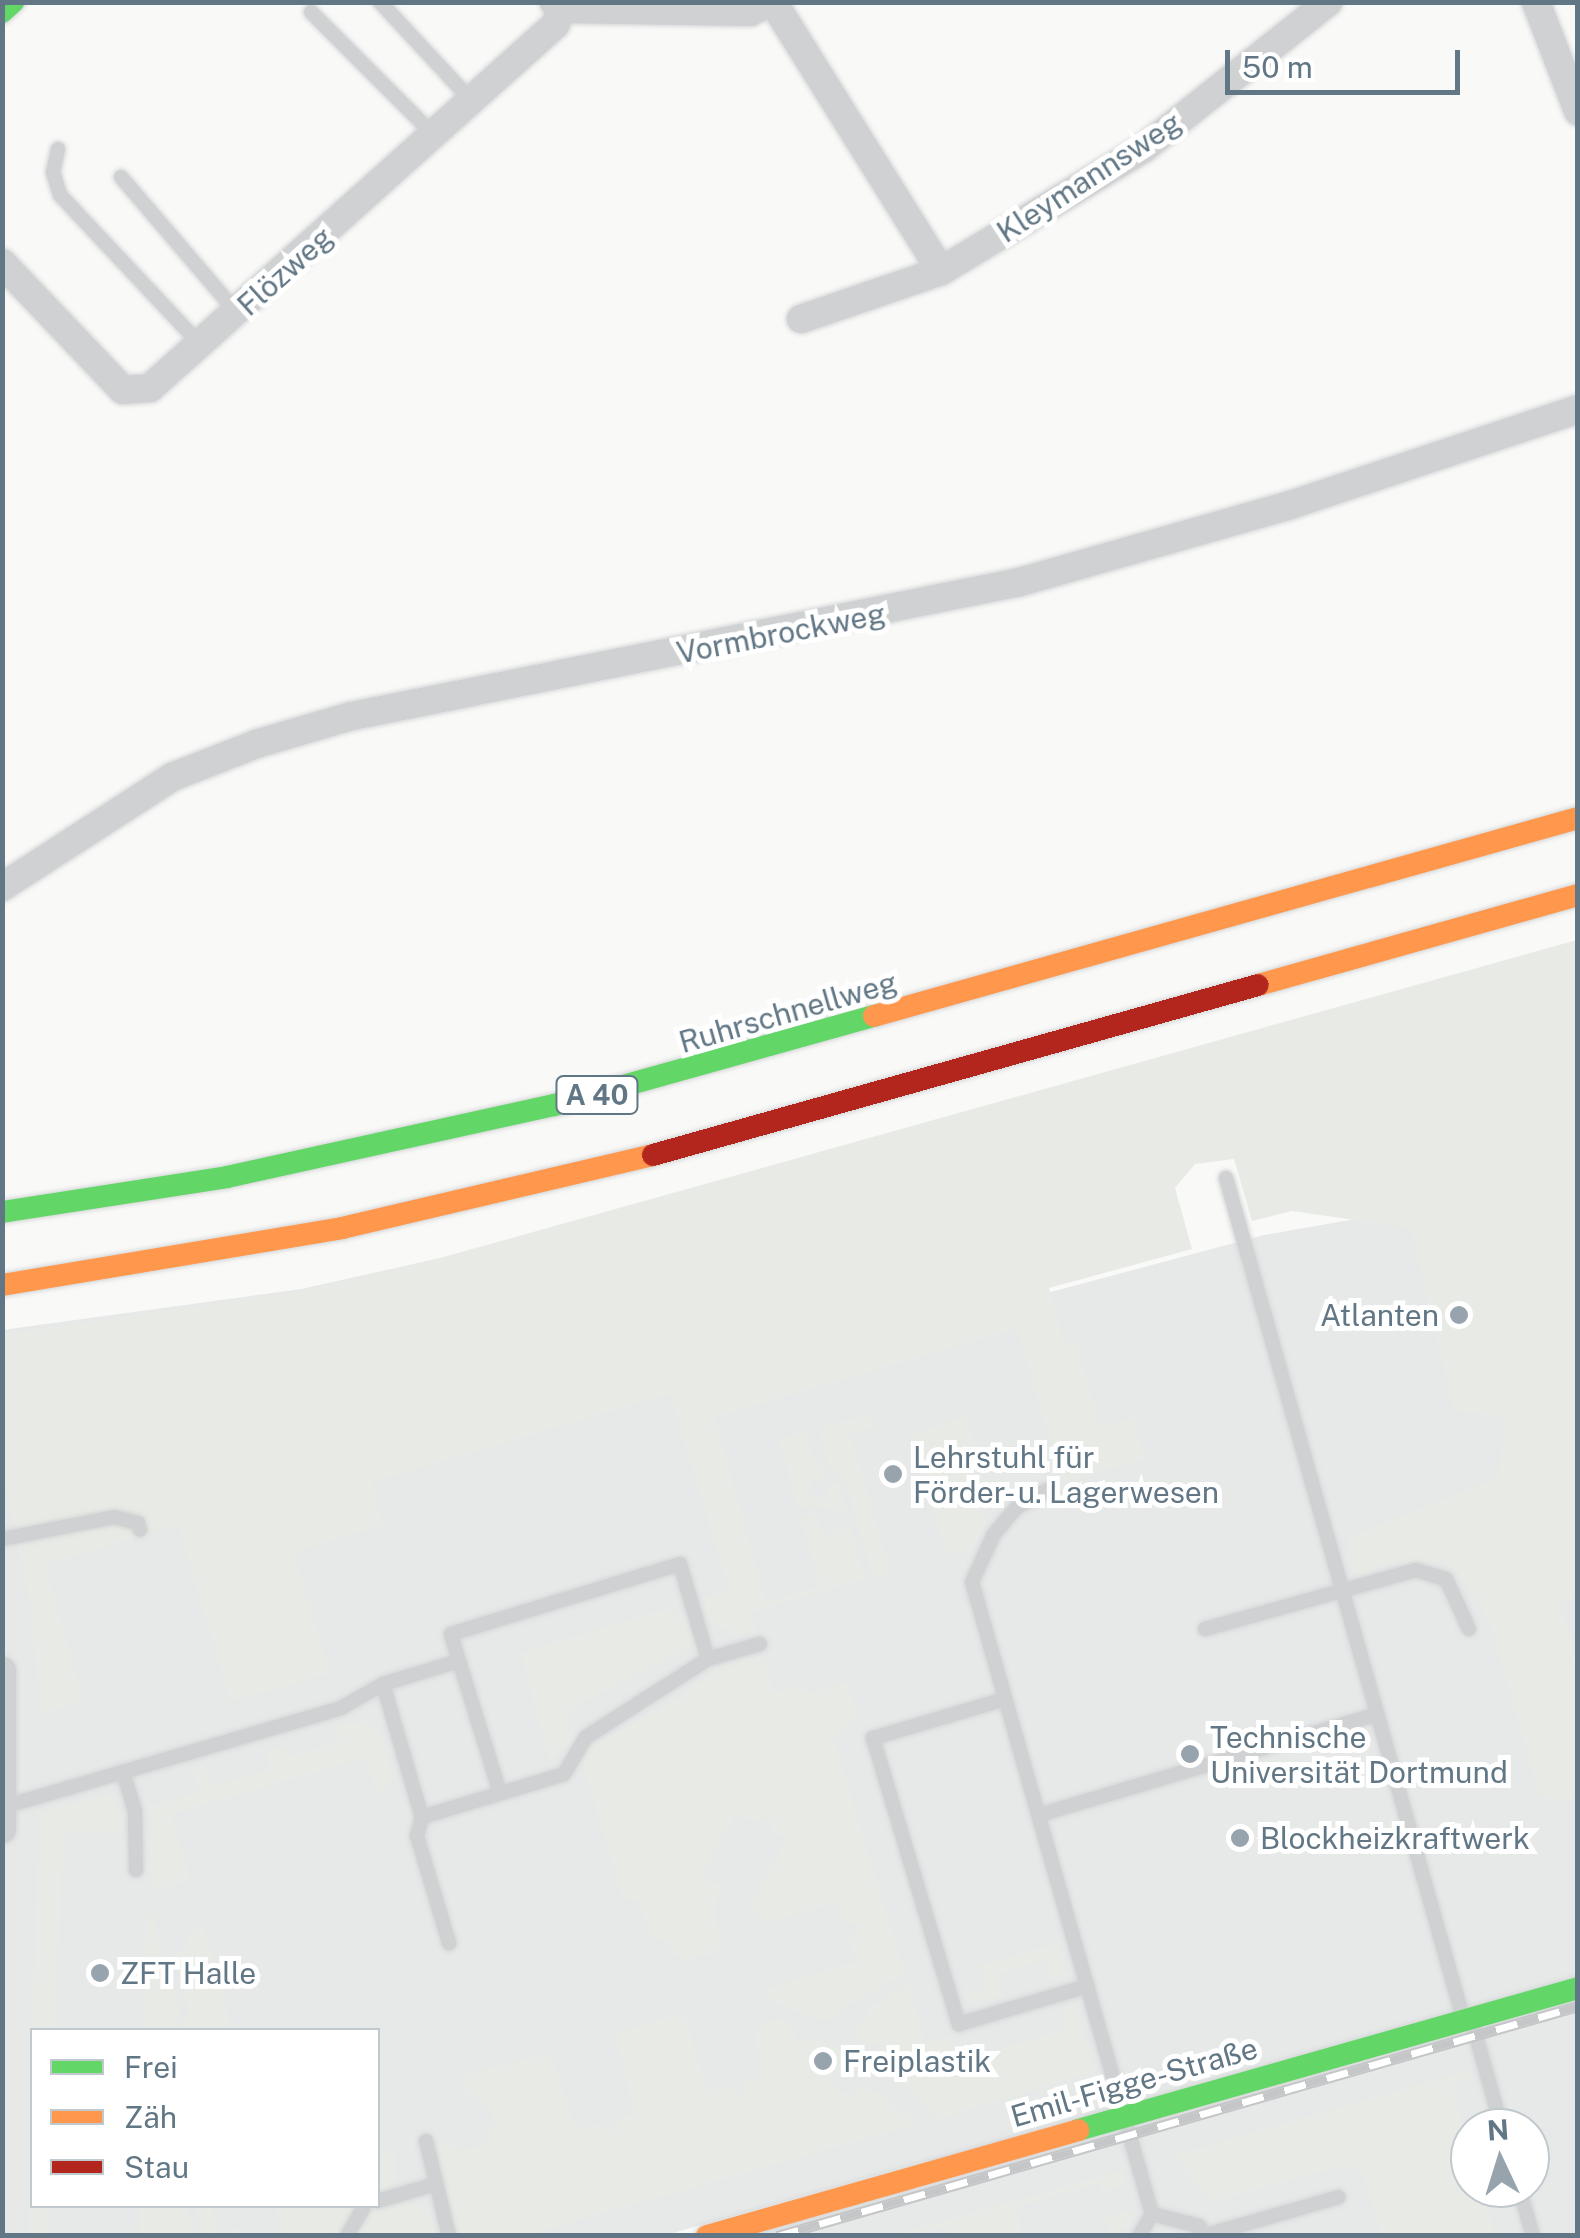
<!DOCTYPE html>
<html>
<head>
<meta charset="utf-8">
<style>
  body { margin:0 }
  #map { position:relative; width:1580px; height:2238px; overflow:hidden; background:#f9f9f8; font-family:"Public Sans",sans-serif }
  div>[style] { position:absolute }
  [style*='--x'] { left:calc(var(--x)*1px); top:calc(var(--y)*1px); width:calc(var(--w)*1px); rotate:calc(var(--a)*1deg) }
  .built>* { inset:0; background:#e7e9e9 }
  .green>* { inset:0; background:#e8ebe5 }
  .roads { filter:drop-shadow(0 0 2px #d5d6d7) drop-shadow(0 0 2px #d5d6d7) }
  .lane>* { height:14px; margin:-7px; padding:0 7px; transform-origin:7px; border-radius:7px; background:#cfd1d2 }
  .street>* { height:28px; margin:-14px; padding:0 14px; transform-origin:14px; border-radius:14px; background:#cfd1d2 }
  .fast>* { height:22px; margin:-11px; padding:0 11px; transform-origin:11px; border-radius:11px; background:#63d668 }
  .slow>* { height:22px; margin:-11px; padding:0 11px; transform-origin:11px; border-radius:11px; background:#ff974d }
  .jam>* { height:22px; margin:-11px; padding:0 11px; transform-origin:11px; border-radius:11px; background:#b3261e }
  .rail>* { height:11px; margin-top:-5.5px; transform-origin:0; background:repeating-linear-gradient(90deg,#fff 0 22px,#c4c6c8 0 44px); box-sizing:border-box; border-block:2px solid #c4c6c8 }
  .dots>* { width:28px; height:28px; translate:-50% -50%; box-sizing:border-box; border:5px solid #fff; border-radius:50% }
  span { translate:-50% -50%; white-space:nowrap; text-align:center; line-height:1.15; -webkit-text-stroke:10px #fff; paint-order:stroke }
  .shield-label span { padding:2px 8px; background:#fff; border:2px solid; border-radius:8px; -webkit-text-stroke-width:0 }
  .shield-label { font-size:28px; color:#627785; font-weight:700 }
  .street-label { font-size:30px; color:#627785 }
  .poi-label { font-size:30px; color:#627785 }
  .right { translate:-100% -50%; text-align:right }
  .left { translate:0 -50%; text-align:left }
  .frame { position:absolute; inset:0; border:5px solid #627785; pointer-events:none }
  .legend { position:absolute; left:30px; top:2028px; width:350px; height:180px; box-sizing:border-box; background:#fff; border:2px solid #c0c9ce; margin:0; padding:12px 18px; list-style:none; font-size:30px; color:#627785 }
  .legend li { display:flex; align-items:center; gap:20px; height:50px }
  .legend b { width:50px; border:2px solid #c0c9ce }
  .north { position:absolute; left:1450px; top:2108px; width:100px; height:100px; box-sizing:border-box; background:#fff; border:2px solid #c0c9ce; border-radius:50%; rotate:356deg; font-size:28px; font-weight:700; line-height:40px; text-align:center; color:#627785 }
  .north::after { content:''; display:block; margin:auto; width:35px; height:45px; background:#97a4ad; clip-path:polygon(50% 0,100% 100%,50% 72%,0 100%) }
  .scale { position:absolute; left:1225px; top:50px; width:235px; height:45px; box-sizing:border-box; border:5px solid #627785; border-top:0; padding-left:12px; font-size:30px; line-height:35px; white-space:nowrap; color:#627785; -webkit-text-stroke:8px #fff; paint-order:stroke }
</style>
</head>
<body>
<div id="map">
  <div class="built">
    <i style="clip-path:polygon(evenodd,1577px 1180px,1577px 2235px,749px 2235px,929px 2160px,666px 2235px,3px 2235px,2px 1330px,301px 1289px,638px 1214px,692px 1388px,1264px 1235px,1577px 1180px,32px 2030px,378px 2030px,378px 2206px,32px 2206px,32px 2030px,1577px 1180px,1470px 2128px,1530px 2128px,1530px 2188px,1470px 2188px,1470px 2128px)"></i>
  </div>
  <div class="green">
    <i style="clip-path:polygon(1577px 940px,1578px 1596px,1559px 1602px,1577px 1665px,1577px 1795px,1558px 1801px,1540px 1795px,1490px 1623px,1466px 1580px,1441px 1561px,1390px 1564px,1359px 1575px,1348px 1565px,1348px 1538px,1498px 1478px,1506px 1416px,1454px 1410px,1411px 1228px,1292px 1211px,1252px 1221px,1234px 1159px,1195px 1164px,1175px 1188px,1192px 1249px,1049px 1288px,1064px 1343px,1077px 1346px,1100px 1427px,1133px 1418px,1144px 1459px,1062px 1482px,1017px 1328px,714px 1417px,766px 1602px,821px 1587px,801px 1518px,814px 1514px,827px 1538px,848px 1522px,864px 1579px,751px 1612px,757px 1635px,732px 1632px,710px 1623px,705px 1609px,704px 1598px,729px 1589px,670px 1393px,371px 1482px,383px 1525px,293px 1552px,330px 1673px,231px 1701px,178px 1525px,44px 1564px,84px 1701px,40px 1713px,32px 1613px,3px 1471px,2px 1335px,304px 1291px,440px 1258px)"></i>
    <i style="clip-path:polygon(870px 1414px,873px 1427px,850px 1434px,890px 1572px,873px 1577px,846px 1481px,828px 1464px,820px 1428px)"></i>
    <i style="clip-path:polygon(967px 1417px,981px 1469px,971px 1473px,986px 1521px,972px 1549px,947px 1556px,912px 1434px)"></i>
    <i style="clip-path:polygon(804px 1432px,815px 1463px,829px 1475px,812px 1481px,809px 1494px,824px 1500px,831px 1484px,839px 1484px,847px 1514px,813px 1505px,799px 1509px,779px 1439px)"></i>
    <i style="clip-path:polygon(667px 1609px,686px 1619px,694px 1636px,691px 1645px,573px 1707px,565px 1721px,576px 1738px,550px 1760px,521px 1653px)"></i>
    <i style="clip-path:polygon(763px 1656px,774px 1693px,800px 1685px,804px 1695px,847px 1683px,857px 1715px,833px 1737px,904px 1974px,843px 2008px,837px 2019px,814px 2019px,770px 1999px,766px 1989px,856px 1962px,850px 1940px,861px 1926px,844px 1921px,838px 1902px,767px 1922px,754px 1914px,754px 1897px,787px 1840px,772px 1831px,770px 1814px,754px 1821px,736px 1813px,701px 1875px,720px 1886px,714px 1910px,720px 1942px,712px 1956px,697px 1954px,688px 1961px,673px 1954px,668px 1937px,651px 1941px,639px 1900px,623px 1898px,580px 1753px,673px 1702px,724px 1664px)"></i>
    <i style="clip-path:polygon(364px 1722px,379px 1731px,393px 1779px,387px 1790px,377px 1792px,365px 1757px,171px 1814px,190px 1880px,152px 1891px,149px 1807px,199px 1793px,192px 1768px,203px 1764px,211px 1787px,271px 1770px,267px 1752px,285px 1747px,288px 1757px,340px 1742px,336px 1725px)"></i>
    <i style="clip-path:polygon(108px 1794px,124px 1818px,124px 1833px,63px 1832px,55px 2030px,33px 2030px,39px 1813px)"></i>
    <i style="clip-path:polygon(147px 1914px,152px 1914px,180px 2013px,173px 2030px,144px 2030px)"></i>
    <i style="clip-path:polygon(203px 1927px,219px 1976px,230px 2030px,182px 2030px,190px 2012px,173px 1955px,190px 1949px,186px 1932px)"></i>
    <i style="clip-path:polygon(1058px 1943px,1067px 1976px,1053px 1980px,1046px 1959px,996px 1975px,1002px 1997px,967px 2002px,965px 1996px,988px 1989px,981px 1966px)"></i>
    <i style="clip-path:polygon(908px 1985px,925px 2043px,952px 2036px,960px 2061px,1067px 2029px,1062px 2008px,1075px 2004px,1095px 2071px,937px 2119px,909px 2090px,895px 2085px,881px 2066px,879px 2043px,860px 2042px,854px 2034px,872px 2006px)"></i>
    <i style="clip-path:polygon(675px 2015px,686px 2021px,707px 2092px,727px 2086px,741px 2097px,746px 2081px,765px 2077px,755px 2037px,770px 2021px,786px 2020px,798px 2041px,818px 2039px,838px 2048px,841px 2066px,830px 2077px,838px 2093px,851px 2095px,861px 2087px,884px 2096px,890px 2108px,910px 2115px,913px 2125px,525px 2235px,456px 2235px,433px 2150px,440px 2137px,455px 2150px,478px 2148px,495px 2127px,491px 2106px,467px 2092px,462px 2076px,550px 2054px,576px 2130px,597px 2125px,610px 2135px,616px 2119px,634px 2113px,616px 2035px)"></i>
    <i style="clip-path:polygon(1471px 2070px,1473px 2077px,1451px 2084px,1470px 2150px,1470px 2188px,1481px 2188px,1495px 2235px,1382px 2235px,1362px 2170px,1344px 2165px,1211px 2202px,1175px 2155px)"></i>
    <i style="clip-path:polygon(32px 2071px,32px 2206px,50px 2206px,49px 2235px,29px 2235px)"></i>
    <i style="clip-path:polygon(394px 2150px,396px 2183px,378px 2195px,378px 2155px)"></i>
    <i style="clip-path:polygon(1122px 2171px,1126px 2184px,1102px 2191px,1099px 2183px,1015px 2207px,1022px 2235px,953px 2235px,950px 2228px,893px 2235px)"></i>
    <i style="clip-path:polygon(409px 2203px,426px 2208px,437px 2235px,351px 2236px,366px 2214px)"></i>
    <i style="clip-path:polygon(140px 2206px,185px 2206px,194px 2235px,139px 2235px)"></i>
    <i style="clip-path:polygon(195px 2206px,211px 2206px,219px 2234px,242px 2228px,244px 2235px,204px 2235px)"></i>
    <i style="clip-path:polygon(275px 2206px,354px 2206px,339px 2236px,283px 2235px)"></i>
    <i style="clip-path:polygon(1133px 2209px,1130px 2226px,1111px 2235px,1105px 2217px)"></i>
  </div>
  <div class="roads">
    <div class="lane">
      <i style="--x:380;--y:2;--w:132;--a:47.1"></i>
      <i style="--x:311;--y:12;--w:173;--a:45"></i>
      <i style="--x:58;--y:149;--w:24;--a:102"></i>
      <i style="--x:53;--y:172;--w:24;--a:73"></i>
      <i style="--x:60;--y:195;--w:206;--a:46.8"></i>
      <i style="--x:121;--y:177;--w:180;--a:49.5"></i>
      <i style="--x:1226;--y:1178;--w:873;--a:74.24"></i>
      <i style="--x:1047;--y:1490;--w:36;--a:150"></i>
      <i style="--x:1016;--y:1508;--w:34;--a:130"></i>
      <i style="--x:994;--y:1534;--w:53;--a:114.6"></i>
      <i style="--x:972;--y:1582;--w:657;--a:74.1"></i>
      <i style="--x:1152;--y:2214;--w:49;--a:14.3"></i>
      <i style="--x:1199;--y:2226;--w:10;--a:79"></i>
      <i style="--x:2;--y:1539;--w:114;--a:-11.1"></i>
      <i style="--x:114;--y:1517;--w:25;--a:14"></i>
      <i style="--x:138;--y:1523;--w:7;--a:74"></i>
      <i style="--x:1205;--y:1629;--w:219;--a:-15.6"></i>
      <i style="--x:1416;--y:1570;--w:31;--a:17"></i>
      <i style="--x:1446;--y:1579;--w:55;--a:65.3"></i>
      <i style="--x:459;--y:1661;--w:138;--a:72.7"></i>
      <i style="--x:383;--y:1684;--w:139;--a:73.7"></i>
      <i style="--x:422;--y:1817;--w:148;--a:-16.8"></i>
      <i style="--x:564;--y:1774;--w:43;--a:-59.3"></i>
      <i style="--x:586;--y:1737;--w:145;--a:-32.6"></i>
      <i style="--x:708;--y:1659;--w:54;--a:-16.1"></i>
      <i style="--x:1005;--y:1699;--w:138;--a:163.5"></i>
      <i style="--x:873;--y:1738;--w:299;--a:73.3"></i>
      <i style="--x:959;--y:2024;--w:134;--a:-16.5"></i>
      <i style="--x:123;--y:1772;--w:41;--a:72.9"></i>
      <i style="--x:135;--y:1811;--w:59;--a:89"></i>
      <i style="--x:3;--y:1807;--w:352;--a:-16.3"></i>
      <i style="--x:341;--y:1708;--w:48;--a:-29.7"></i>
      <i style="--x:383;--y:1684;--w:79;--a:-16.8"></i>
      <i style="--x:459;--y:1661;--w:28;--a:-107"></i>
      <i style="--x:451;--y:1634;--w:239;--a:-17"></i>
      <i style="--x:680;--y:1564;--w:99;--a:73.6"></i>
      <i style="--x:1039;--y:1815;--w:350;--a:-16.6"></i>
      <i style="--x:422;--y:1817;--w:20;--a:105"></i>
      <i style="--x:417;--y:1836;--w:112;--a:73.3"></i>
      <i style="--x:1471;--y:2018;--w:114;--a:74.3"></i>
      <i style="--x:426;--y:2141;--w:98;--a:76.4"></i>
      <i style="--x:1519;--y:2188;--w:50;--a:73.7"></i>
      <i style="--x:378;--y:2201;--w:56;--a:-16.5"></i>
      <i style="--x:347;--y:2236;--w:34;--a:-60"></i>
      <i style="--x:1139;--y:2236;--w:26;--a:-59"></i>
      <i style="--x:1203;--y:2236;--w:141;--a:-16"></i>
    </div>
    <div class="street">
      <i style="--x:554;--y:2;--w:11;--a:41"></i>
      <i style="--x:562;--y:9;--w:188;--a:0.9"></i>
      <i style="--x:750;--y:12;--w:22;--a:-27"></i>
      <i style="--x:773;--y:2;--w:317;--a:58"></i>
      <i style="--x:1536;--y:2;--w:117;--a:68.9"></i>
      <i style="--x:2;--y:263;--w:175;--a:46.4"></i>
      <i style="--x:123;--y:390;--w:27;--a:-4"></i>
      <i style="--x:150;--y:388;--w:544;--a:-41.87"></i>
      <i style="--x:555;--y:25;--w:17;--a:-66"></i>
      <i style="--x:801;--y:319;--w:148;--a:-18.9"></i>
      <i style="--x:941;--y:271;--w:237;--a:-31.2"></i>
      <i style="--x:1144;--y:148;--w:235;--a:-38.4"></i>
      <i style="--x:2;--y:887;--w:202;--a:-32.9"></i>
      <i style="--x:172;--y:777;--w:90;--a:-21.4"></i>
      <i style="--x:256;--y:744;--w:100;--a:-16.3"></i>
      <i style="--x:352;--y:716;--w:681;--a:-11.34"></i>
      <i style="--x:1020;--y:582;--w:281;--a:-15.9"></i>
      <i style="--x:1290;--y:505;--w:304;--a:-18.4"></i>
      <i style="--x:2;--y:1671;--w:158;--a:90"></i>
    </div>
    <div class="fast">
      <i style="--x:2;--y:12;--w:15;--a:-42"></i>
      <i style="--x:2;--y:1212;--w:228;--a:-8.8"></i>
      <i style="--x:227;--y:1177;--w:336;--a:-12.4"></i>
      <i style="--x:555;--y:1105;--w:331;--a:-15.6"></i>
      <i style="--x:1078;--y:2130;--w:520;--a:-15.85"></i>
    </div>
    <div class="slow">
      <i style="--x:1258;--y:985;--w:332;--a:-15.7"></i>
      <i style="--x:874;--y:1016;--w:731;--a:-15.71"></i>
      <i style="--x:2;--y:1285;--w:345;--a:-9.5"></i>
      <i style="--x:342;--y:1228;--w:319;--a:-13.2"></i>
      <i style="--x:707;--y:2236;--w:386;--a:-15.9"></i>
    </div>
    <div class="jam">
      <i style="--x:653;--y:1155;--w:628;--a:-15.69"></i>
    </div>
  </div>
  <div class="rail">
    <i style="--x:777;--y:2236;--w:833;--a:-16.02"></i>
  </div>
  <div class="dots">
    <i style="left:1459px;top:1315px;background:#97a4ad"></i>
    <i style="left:893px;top:1474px;background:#97a4ad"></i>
    <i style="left:1190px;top:1754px;background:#97a4ad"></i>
    <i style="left:1240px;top:1838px;background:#97a4ad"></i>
    <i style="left:100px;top:1973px;background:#97a4ad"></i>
    <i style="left:823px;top:2061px;background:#97a4ad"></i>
  </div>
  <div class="shield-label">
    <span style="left:597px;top:1095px">A 40</span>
  </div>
  <div class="street-label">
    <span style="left:1089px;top:177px;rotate:-33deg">Kleymannsweg</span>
    <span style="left:285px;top:271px;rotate:-42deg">Flözweg</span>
    <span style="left:781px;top:633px;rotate:-11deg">Vormbrockweg</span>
    <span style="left:788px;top:1012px;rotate:-16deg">Ruhrschnellweg</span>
    <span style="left:1134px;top:2082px;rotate:-16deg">Emil-Figge-Straße</span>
  </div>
  <div class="poi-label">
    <span class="right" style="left:1439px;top:1315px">Atlanten</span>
    <span class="left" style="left:913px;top:1474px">Lehrstuhl für<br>Förder- u. Lagerwesen</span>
    <span class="left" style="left:1210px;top:1754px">Technische<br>Universität Dortmund</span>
    <span class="left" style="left:1260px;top:1838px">Blockheizkraftwerk</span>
    <span class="left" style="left:120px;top:1973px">ZFT Halle</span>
    <span class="left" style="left:843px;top:2061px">Freiplastik</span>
  </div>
  <div class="frame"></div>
  <ul class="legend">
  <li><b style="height:12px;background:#63d668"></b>Frei</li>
  <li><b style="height:12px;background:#ff974d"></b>Zäh</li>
  <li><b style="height:12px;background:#b3261e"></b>Stau</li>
  </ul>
  <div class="north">N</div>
  <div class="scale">50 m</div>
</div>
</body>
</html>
